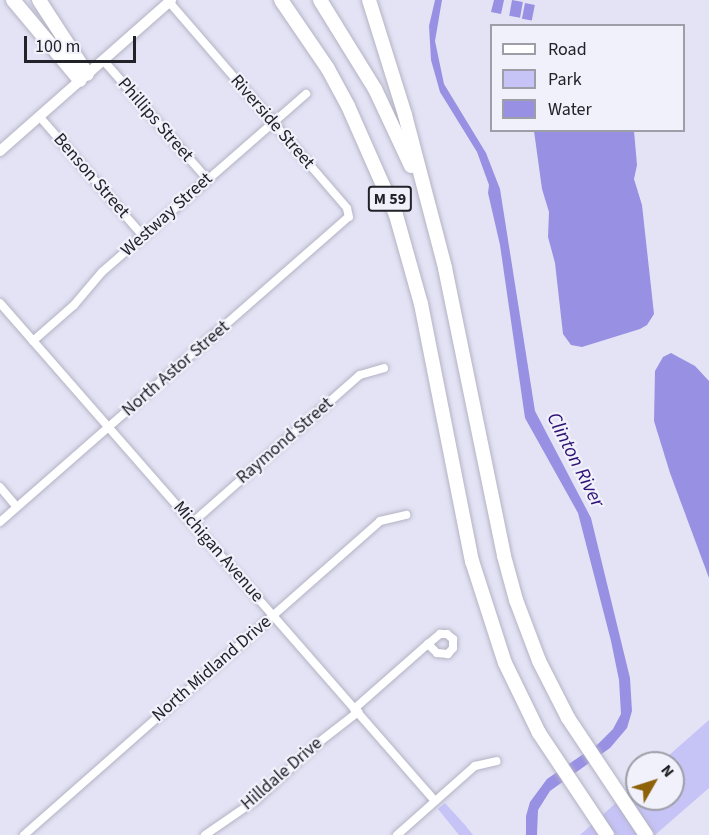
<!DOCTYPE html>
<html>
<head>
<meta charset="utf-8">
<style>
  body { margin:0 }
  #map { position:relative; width:709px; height:835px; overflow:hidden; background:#e4e3f5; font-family:"Source Sans 3",sans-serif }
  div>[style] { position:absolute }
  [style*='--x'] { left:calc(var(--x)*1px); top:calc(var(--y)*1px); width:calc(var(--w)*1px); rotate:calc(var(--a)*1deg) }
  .green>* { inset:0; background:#c6c3f7 }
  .water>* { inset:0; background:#9890e3; transform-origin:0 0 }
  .roads { filter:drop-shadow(0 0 2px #b3b3c4) drop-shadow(0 0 2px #b3b3c4) }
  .street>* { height:8px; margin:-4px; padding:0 4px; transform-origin:4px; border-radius:4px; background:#fff }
  .secondary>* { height:10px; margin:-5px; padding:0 5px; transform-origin:5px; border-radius:5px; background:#fff }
  .highway>* { height:14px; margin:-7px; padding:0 7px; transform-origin:7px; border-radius:7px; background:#fff }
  span { translate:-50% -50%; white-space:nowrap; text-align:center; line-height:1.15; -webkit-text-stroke:4.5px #f1f1fc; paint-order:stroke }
  .shield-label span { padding:2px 4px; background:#f1f1fc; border:2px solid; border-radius:4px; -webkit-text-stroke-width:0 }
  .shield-label { font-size:16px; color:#222229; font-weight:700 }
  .street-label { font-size:18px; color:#222229 }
  .water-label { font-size:20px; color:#301274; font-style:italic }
  .legend { position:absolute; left:490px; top:24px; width:195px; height:108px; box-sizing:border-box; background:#f1f1fc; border:2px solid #9e9ea8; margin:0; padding:8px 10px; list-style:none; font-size:18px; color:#222229 }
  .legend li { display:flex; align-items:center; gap:12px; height:30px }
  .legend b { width:30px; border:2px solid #9e9ea8 }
  .north { position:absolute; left:625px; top:751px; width:60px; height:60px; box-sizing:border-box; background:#f1f1fc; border:2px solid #9e9ea8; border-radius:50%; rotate:51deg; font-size:16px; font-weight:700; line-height:24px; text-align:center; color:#222229 }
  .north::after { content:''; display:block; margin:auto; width:21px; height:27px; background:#8e6209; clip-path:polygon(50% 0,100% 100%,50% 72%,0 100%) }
  .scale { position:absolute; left:24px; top:36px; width:112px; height:27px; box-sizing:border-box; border:3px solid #222229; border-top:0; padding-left:8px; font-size:18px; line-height:21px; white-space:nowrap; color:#222229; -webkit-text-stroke:4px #f1f1fc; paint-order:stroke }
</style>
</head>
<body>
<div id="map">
  <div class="green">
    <i style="clip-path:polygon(709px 720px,709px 788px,655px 835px,580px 835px,637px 784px,637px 799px,673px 799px,673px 763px,660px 763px)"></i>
    <i style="clip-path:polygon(445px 803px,465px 825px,473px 835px,459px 835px,438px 809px)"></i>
  </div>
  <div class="water">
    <i style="clip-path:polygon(435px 0,442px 0,435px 41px,444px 84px,486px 153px,500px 189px,535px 411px,591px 518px,630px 678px,632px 711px,627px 728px,610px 748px,550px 791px,538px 810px,537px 835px,526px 835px,526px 816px,530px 802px,547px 779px,598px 744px,613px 729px,621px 714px,619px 680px,611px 641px,578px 513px,525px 418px,500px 245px,488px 193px,489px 185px,477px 152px,440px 92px,431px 60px,429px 26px)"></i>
    <i style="clip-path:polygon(494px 0,504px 0,501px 14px,491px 12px)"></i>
    <i style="left:512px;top:0;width:11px;height:16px;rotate:10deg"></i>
    <i style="left:525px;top:3px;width:10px;height:16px;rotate:11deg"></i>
    <i style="clip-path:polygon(534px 131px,634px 131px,637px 165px,634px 179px,642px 205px,654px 314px,647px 325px,640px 329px,582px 347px,571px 345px,563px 334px,555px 263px,548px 237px,549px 212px,542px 189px)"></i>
    <i style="clip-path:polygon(671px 353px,695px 366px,709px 381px,709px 578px,670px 473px,654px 421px,655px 371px,663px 357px)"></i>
  </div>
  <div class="roads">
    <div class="street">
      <i style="--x:103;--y:60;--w:158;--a:48.8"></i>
      <i style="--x:39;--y:116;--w:159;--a:49.1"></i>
      <i style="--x:0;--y:303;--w:661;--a:48.86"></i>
      <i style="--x:33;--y:341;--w:55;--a:-41.3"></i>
      <i style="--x:74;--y:305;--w:43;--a:-49.7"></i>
      <i style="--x:102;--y:272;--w:271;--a:-41.1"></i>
      <i style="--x:0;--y:487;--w:26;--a:50"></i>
      <i style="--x:0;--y:522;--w:463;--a:-41.2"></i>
      <i style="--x:349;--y:217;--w:9;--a:-103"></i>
      <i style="--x:347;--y:208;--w:272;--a:-130.8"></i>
      <i style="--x:192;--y:523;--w:224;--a:-41.4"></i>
      <i style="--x:360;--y:375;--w:25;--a:-16"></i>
      <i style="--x:440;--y:634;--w:7;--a:0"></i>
      <i style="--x:447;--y:634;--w:8;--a:40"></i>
      <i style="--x:453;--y:639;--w:9;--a:90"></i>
      <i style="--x:453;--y:648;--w:8;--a:130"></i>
      <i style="--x:448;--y:654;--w:11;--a:-175"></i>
      <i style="--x:437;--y:653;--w:13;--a:-135"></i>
      <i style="--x:428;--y:644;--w:16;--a:-40"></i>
      <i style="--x:354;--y:709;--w:98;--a:-41.3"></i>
      <i style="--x:24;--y:835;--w:475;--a:-41.4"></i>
      <i style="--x:380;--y:521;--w:27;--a:-13"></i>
      <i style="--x:205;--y:835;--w:62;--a:-34.5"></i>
      <i style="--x:256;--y:800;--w:84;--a:-42.6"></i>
      <i style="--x:318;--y:743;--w:51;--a:-37.8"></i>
      <i style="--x:397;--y:835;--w:104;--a:-41.5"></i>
      <i style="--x:475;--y:766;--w:22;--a:-13"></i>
    </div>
    <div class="secondary">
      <i style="--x:0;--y:151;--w:228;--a:-41.4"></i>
    </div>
    <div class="highway">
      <i style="--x:13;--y:0;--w:104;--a:50.1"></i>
      <i style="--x:39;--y:0;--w:88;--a:57"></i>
      <i style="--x:281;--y:0;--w:83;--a:55.7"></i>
      <i style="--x:328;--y:69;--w:42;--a:61.6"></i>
      <i style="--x:348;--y:106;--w:119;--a:66.2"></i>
      <i style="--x:396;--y:215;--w:92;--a:74.3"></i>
      <i style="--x:421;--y:304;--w:262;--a:78.8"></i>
      <i style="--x:472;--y:561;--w:107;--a:72.1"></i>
      <i style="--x:505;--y:663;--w:78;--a:64.1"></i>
      <i style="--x:539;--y:733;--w:123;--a:56.3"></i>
      <i style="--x:320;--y:0;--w:105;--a:58.3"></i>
      <i style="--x:375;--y:89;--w:85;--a:64.9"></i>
      <i style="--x:369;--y:0;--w:121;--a:72.6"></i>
      <i style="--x:405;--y:115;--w:158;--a:75.3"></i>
      <i style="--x:445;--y:268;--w:294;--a:78.4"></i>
      <i style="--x:504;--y:556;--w:46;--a:74.7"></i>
      <i style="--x:516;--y:600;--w:65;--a:69.3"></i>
      <i style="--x:539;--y:661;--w:64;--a:63"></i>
      <i style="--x:568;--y:718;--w:141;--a:56.3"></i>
    </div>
  </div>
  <div class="shield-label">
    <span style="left:390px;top:199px">M 59</span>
  </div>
  <div class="street-label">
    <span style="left:155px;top:120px;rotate:49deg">Phillips Street</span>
    <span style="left:272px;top:122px;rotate:49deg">Riverside Street</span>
    <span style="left:91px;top:176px;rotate:49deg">Benson Street</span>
    <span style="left:167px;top:215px;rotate:-42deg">Westway Street</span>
    <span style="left:176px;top:369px;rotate:-41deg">North Astor Street</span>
    <span style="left:285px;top:441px;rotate:-41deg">Raymond Street</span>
    <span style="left:218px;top:552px;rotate:49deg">Michigan Avenue</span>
    <span style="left:212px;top:669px;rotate:-41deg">North Midland Drive</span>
    <span style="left:282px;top:774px;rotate:-41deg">Hilldale Drive</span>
  </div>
  <div class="water-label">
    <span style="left:575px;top:460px;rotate:63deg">Clinton River</span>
  </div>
  <ul class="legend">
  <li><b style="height:8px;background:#fff"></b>Road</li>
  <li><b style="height:16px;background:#c6c3f7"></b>Park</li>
  <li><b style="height:16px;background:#9890e3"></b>Water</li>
  </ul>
  <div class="north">N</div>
  <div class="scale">100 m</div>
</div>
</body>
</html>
